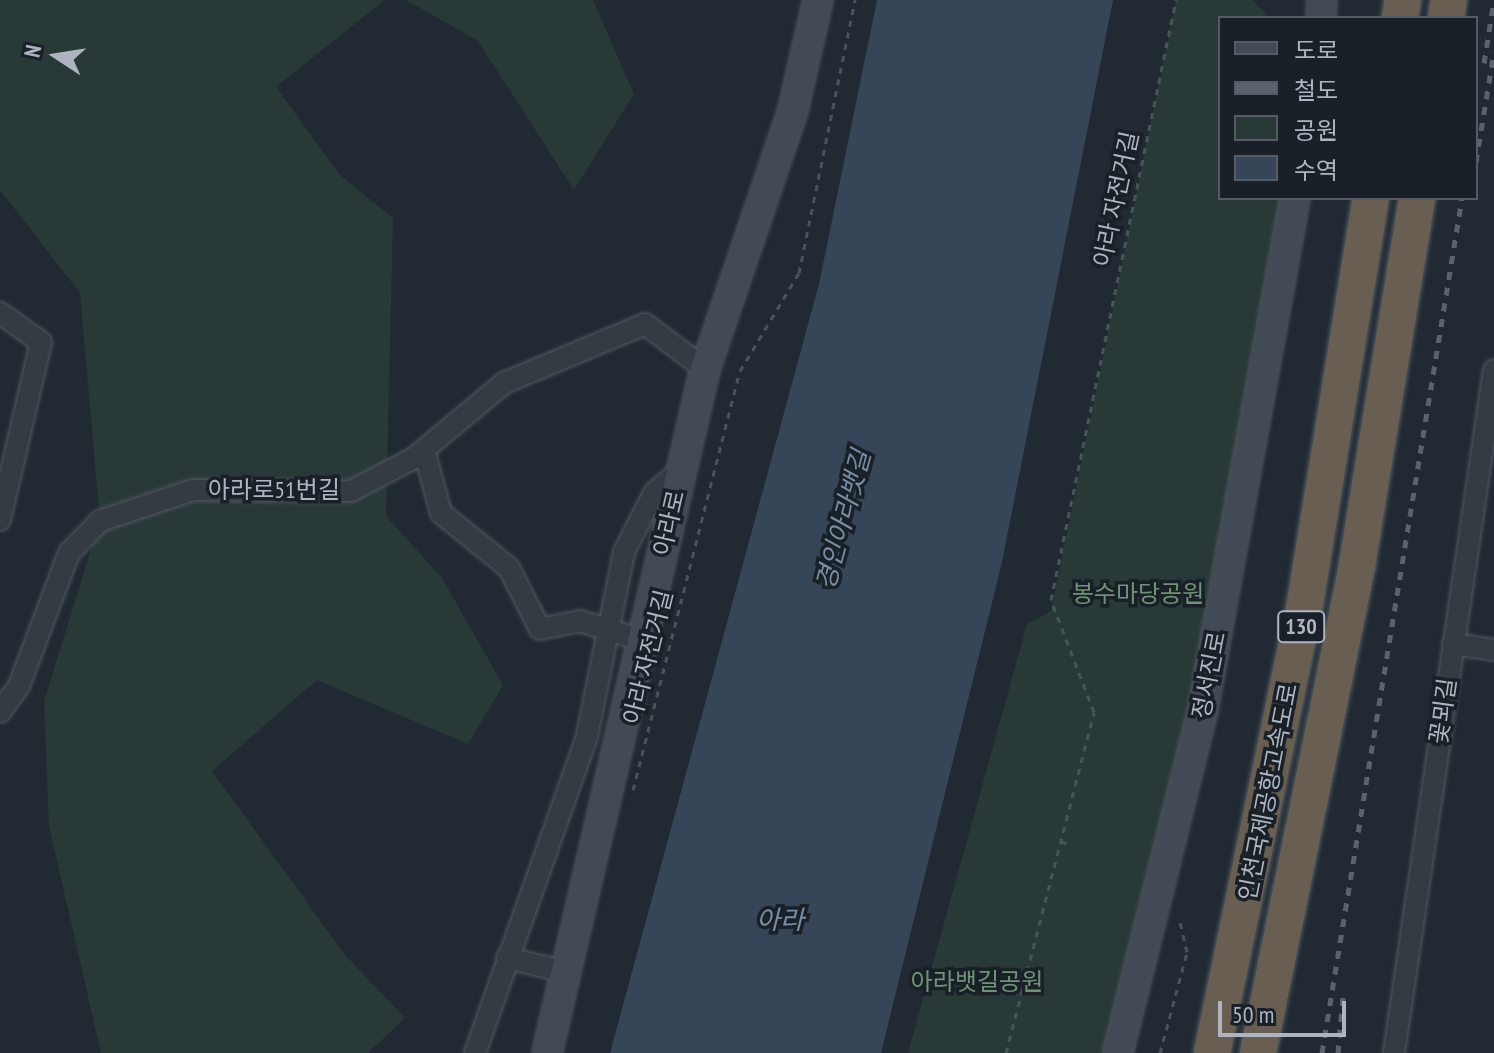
<!DOCTYPE html>
<html>
<head>
<meta charset="utf-8">
<style>
  body { margin:0 }
  #map { position:relative; width:1494px; height:1053px; overflow:hidden; background:#212932; font-family:"PT Sans Narrow","Noto Sans KR",sans-serif }
  div>[style] { position:absolute }
  [style*='--x'] { left:calc(var(--x)*1px); top:calc(var(--y)*1px); width:calc(var(--w)*1px); rotate:calc(var(--a)*1deg) }
  .green>* { inset:0; background:#293938 }
  .water>* { inset:0; background:#364558 }
  .path>* { height:3px; margin-top:-1.5px; transform-origin:0; background:repeating-linear-gradient(90deg,#465658 0 6px,transparent 0 12px) }
  .roads { filter:drop-shadow(0 0 2px #515861) drop-shadow(0 0 2px #515861) }
  .street>* { height:20px; margin:-10px; padding:0 10px; transform-origin:10px; border-radius:10px; background:#343b43 }
  .secondary>* { height:28px; margin:-14px; padding:0 14px; transform-origin:14px; border-radius:14px; background:#424a56 }
  .highway>* { height:36px; margin:-18px; padding:0 18px; transform-origin:18px; border-radius:18px; background:#685f52 }
  .rail>* { height:5px; margin-top:-2.5px; transform-origin:0; background:repeating-linear-gradient(90deg,#5a626d 0 8px,transparent 0 16px) }
  span { translate:-50% -50%; white-space:nowrap; text-align:center; line-height:1.15; -webkit-text-stroke:7px #1a2028; paint-order:stroke }
  .shield-label span { padding:2px 6px; background:#1a2028; border:2px solid; border-radius:6px; -webkit-text-stroke-width:0 }
  .shield-label { font-size:22px; color:#aeb5c0; font-weight:700 }
  .street-label { font-size:24px; color:#aeb5c0 }
  .park-label { font-size:24px; color:#709377 }
  .water-label { font-size:26px; color:#798ea6; font-style:italic }
  .legend { position:absolute; left:1218px; top:16px; width:260px; height:184px; box-sizing:border-box; background:#1a2028; border:2px solid #555c65; margin:0; padding:10px 14px; list-style:none; font-size:24px; color:#aeb5c0 }
  .legend li { display:flex; align-items:center; gap:16px; height:40px }
  .legend b { width:40px; border:2px solid #555c65 }
  .north { position:absolute; left:16px; top:16px; width:80px; height:80px; -webkit-text-stroke:6px #1a2028; paint-order:stroke; rotate:282deg; font-size:22px; font-weight:700; line-height:32px; text-align:center; color:#aeb5c0 }
  .north::after { content:''; display:block; margin:auto; width:28px; height:36px; background:#aeb5c0; clip-path:polygon(50% 0,100% 100%,50% 72%,0 100%) }
  .scale { position:absolute; left:1218px; top:1001px; width:128px; height:36px; box-sizing:border-box; border:4px solid #aeb5c0; border-top:0; padding-left:10px; font-size:24px; line-height:28px; white-space:nowrap; color:#aeb5c0; -webkit-text-stroke:6px #1a2028; paint-order:stroke }
</style>
</head>
<body>
<div id="map">
  <div class="green">
    <i style="clip-path:polygon(0 0,385px 0,276px 87px,340px 175px,393px 218px,386px 516px,442px 578px,503px 685px,468px 744px,317px 680px,212px 771px,345px 955px,405px 1018px,368px 1053px,101px 1053px,49px 826px,44px 701px,100px 521px,80px 293px,0 190px)"></i>
    <i style="clip-path:polygon(406px 0,593px 0,634px 94px,574px 190px,478px 41px)"></i>
    <i style="clip-path:polygon(1176px 0,1252px 0,1271px 18px,1220px 18px,1220px 198px,1295px 198px,1118px 1053px,908px 1053px,1027px 624px,1051px 611px)"></i>
  </div>
  <div class="water">
    <i style="clip-path:polygon(877px 0,1113px 0,1002px 562px,881px 1053px,610px 1053px,819px 284px)"></i>
  </div>
  <div class="path">
    <i style="--x:633;--y:790;--w:432;--a:-75.7"></i>
    <i style="--x:740;--y:371;--w:114;--a:-59"></i>
    <i style="--x:799;--y:273;--w:279;--a:-78.4"></i>
    <i style="--x:1061;--y:841;--w:12;--a:24"></i>
    <i style="--x:1006;--y:1053;--w:352;--a:-75.5"></i>
    <i style="--x:1094;--y:712;--w:120;--a:-111"></i>
    <i style="--x:1051;--y:600;--w:613;--a:-78.23"></i>
    <i style="--x:1160;--y:1053;--w:105;--a:-75"></i>
    <i style="--x:1187;--y:952;--w:32;--a:-103"></i>
  </div>
  <div class="roads">
    <div class="street">
      <i style="--x:0;--y:313;--w:50;--a:35.3"></i>
      <i style="--x:41;--y:342;--w:183;--a:103"></i>
      <i style="--x:424;--y:450;--w:65;--a:74.9"></i>
      <i style="--x:441;--y:513;--w:87;--a:39"></i>
      <i style="--x:509;--y:568;--w:68;--a:63.1"></i>
      <i style="--x:540;--y:629;--w:41;--a:-11.3"></i>
      <i style="--x:580;--y:621;--w:65;--a:17"></i>
      <i style="--x:1453;--y:644;--w:41;--a:8.3"></i>
      <i style="--x:0;--y:712;--w:32;--a:-54"></i>
      <i style="--x:19;--y:686;--w:142;--a:-69.4"></i>
      <i style="--x:69;--y:553;--w:45;--a:-45.9"></i>
      <i style="--x:100;--y:521;--w:98;--a:-18.4"></i>
      <i style="--x:193;--y:490;--w:158;--a:0.4"></i>
      <i style="--x:351;--y:491;--w:71;--a:-27.6"></i>
      <i style="--x:414;--y:458;--w:117;--a:-39.8"></i>
      <i style="--x:504;--y:383;--w:153;--a:-22.7"></i>
      <i style="--x:645;--y:324;--w:75;--a:36.9"></i>
      <i style="--x:507;--y:958;--w:61;--a:13.3"></i>
      <i style="--x:475;--y:1053;--w:336;--a:-70.5"></i>
      <i style="--x:587;--y:736;--w:188;--a:-78.6"></i>
      <i style="--x:624;--y:552;--w:66;--a:-63"></i>
      <i style="--x:654;--y:493;--w:37;--a:-41"></i>
      <i style="--x:1394;--y:1053;--w:690;--a:-81.67"></i>
    </div>
    <div class="secondary">
      <i style="--x:1321;--y:18;--w:18;--a:-87"></i>
      <i style="--x:547;--y:1053;--w:702;--a:-76.99"></i>
      <i style="--x:705;--y:369;--w:274;--a:-71.2"></i>
      <i style="--x:793;--y:110;--w:113;--a:-77.2"></i>
      <i style="--x:1118;--y:1053;--w:354;--a:-76.1"></i>
      <i style="--x:1203;--y:709;--w:519;--a:-79.79"></i>
    </div>
    <div class="highway">
      <i style="--x:1400;--y:18;--w:18;--a:-81"></i>
      <i style="--x:1446;--y:18;--w:18;--a:-81"></i>
      <i style="--x:1212;--y:1053;--w:459;--a:-78.3"></i>
      <i style="--x:1305;--y:604;--w:411;--a:-80.8"></i>
      <i style="--x:1258;--y:1053;--w:498;--a:-78.5"></i>
      <i style="--x:1357;--y:565;--w:372;--a:-80.7"></i>
    </div>
  </div>
  <div class="rail">
    <i style="--x:1484;--y:63;--w:64;--a:-81"></i>
    <i style="--x:1476;--y:162;--w:112;--a:-80.8"></i>
    <i style="--x:1322;--y:1053;--w:866;--a:-80.7"></i>
    <i style="--x:1338;--y:1053;--w:57;--a:-85"></i>
  </div>
  <div class="shield-label">
    <span style="left:1301px;top:627px">130</span>
  </div>
  <div class="street-label">
    <span style="left:1116px;top:199px;rotate:-78deg">아라 자전거길</span>
    <span style="left:274px;top:490px">아라로51번길</span>
    <span style="left:669px;top:523px;rotate:-77deg">아라로</span>
    <span style="left:648px;top:657px;rotate:-76deg">아라 자전거길</span>
    <span style="left:1209px;top:675px;rotate:-79deg">정서진로</span>
    <span style="left:1443px;top:711px;rotate:-82deg">꽃뫼길</span>
    <span style="left:1268px;top:792px;rotate:-79deg">인천국제공항고속도로</span>
  </div>
  <div class="park-label">
    <span style="left:1138px;top:594px">봉수마당공원</span>
    <span style="left:977px;top:982px">아라뱃길공원</span>
  </div>
  <div class="water-label">
    <span style="left:843px;top:520px;rotate:-75deg">경인아라뱃길</span>
    <span style="left:780px;top:920px">아라</span>
  </div>
  <ul class="legend">
  <li><b style="height:10px;background:#424a56"></b>도로</li>
  <li><b style="height:10px;background:#5a626d"></b>철도</li>
  <li><b style="height:22px;background:#293938"></b>공원</li>
  <li><b style="height:22px;background:#364558"></b>수역</li>
  </ul>
  <div class="north">N</div>
  <div class="scale">50 m</div>
</div>
</body>
</html>
